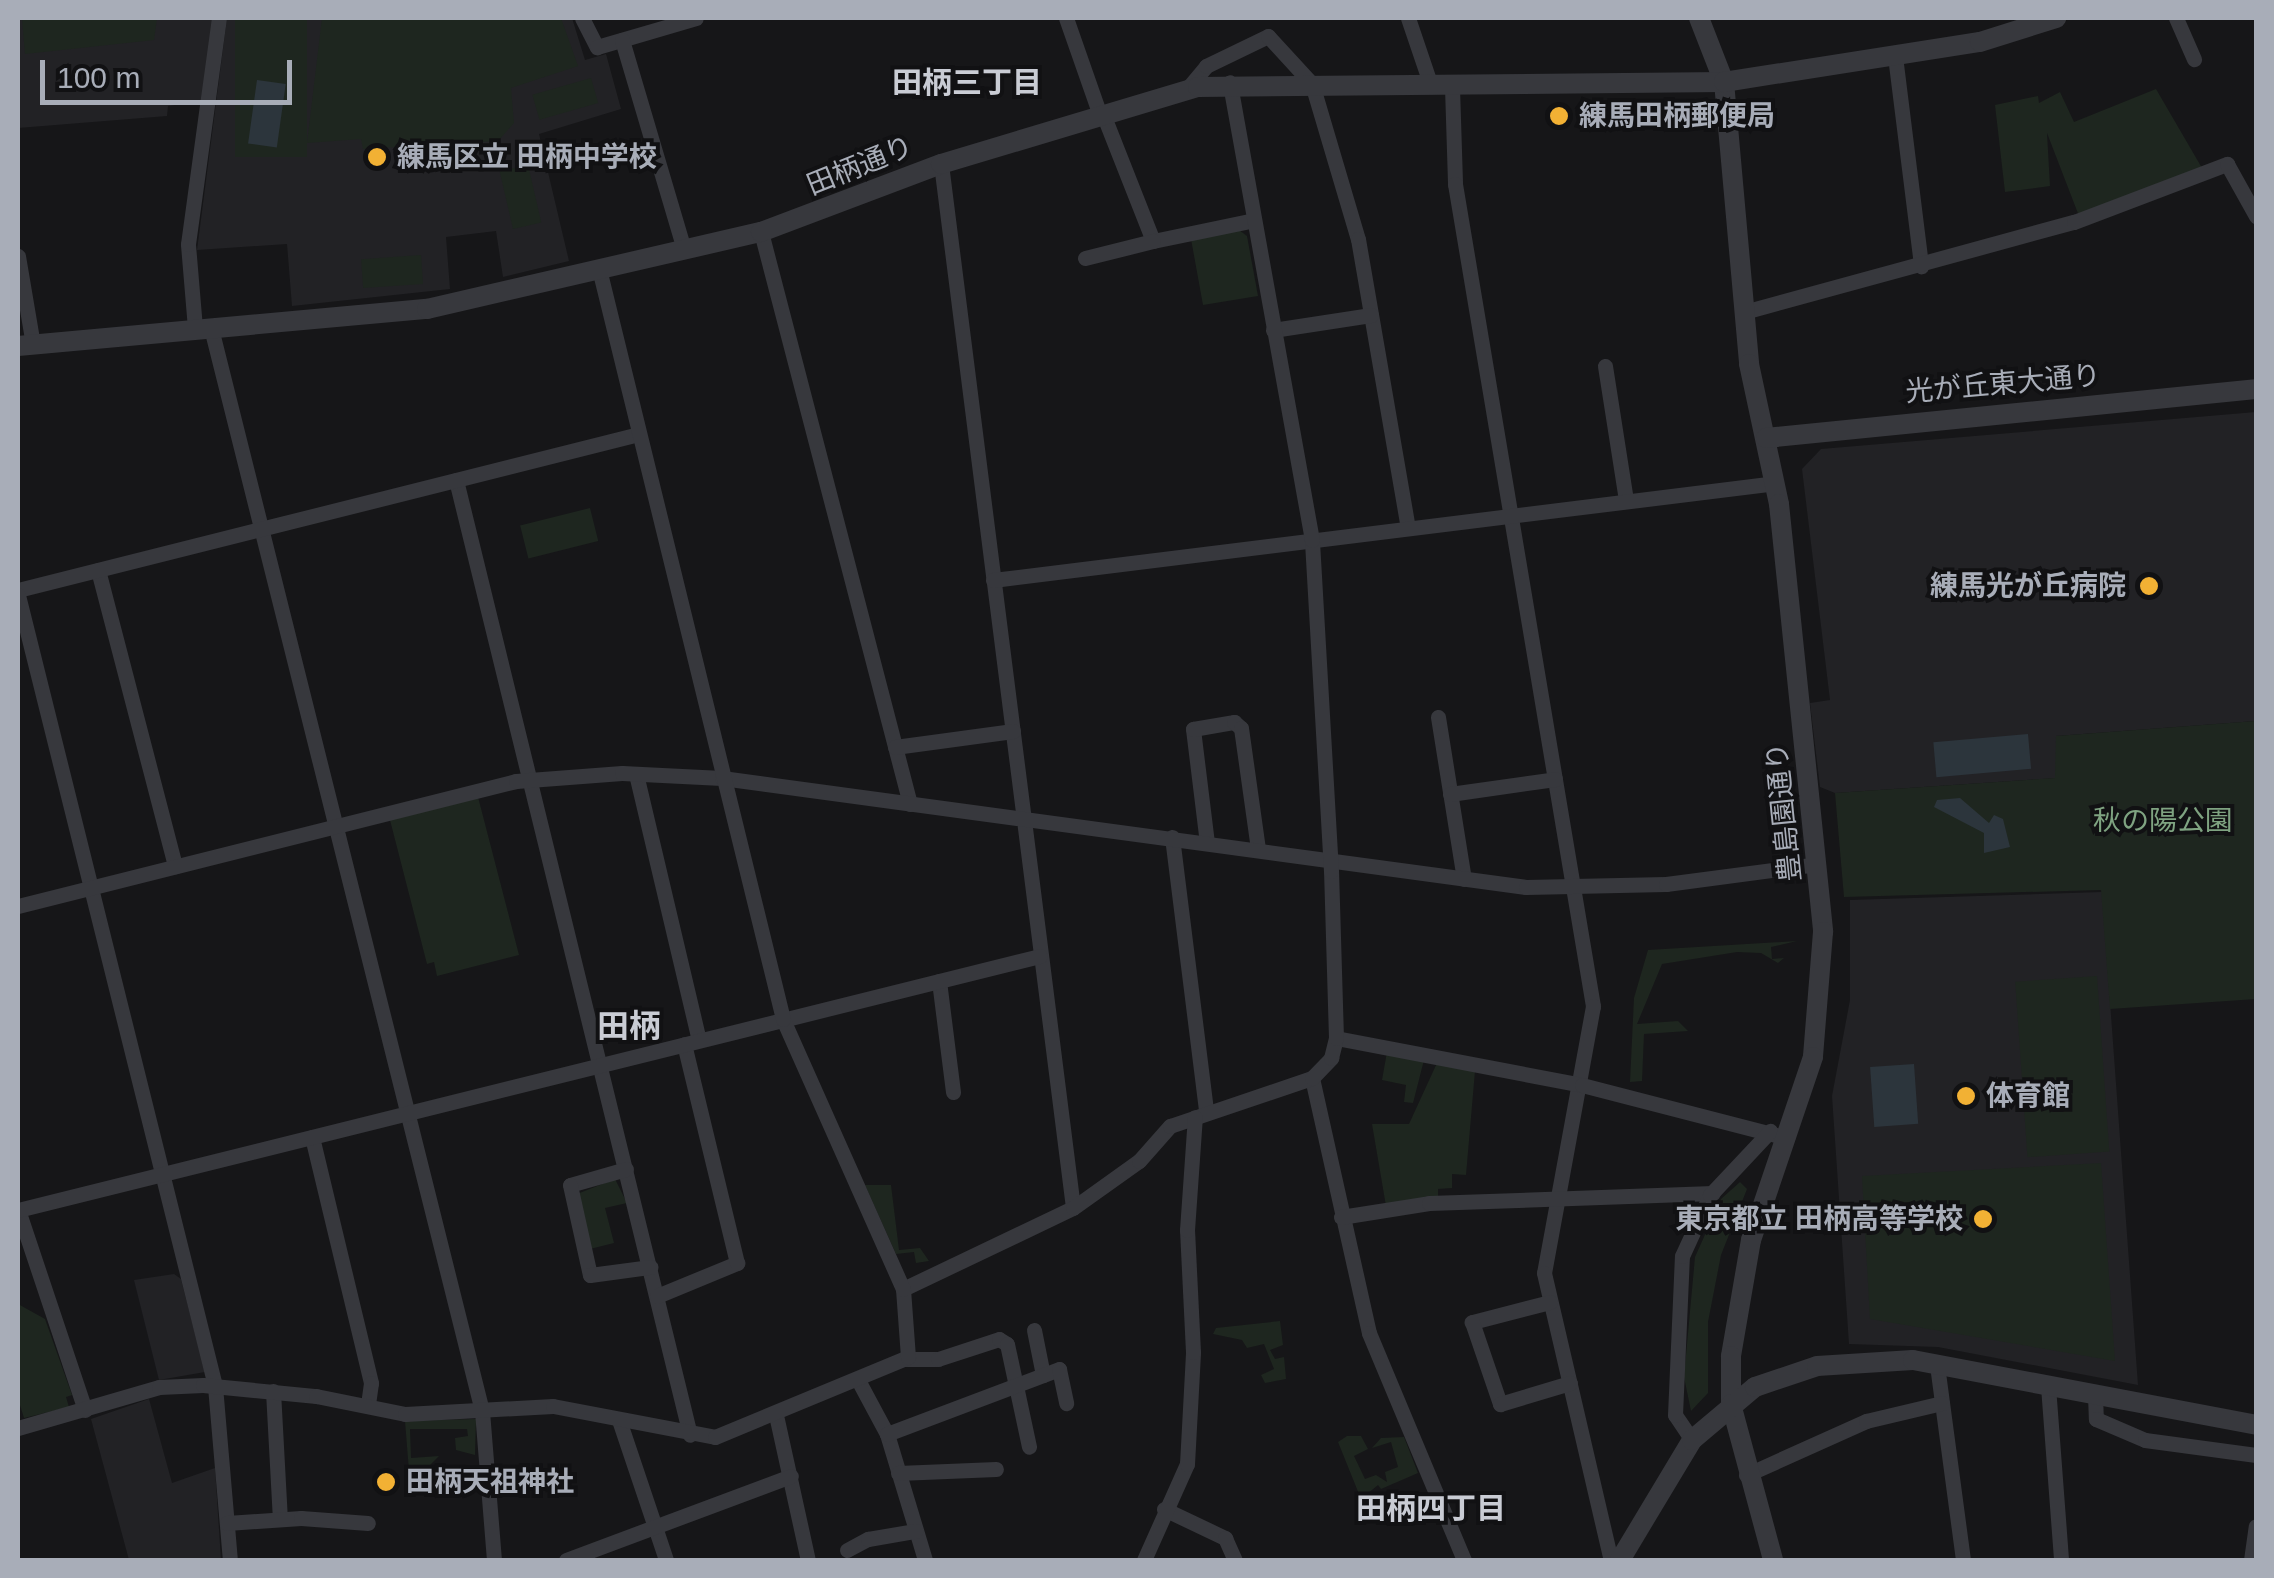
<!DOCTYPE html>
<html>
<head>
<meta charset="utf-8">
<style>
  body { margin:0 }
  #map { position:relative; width:2274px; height:1578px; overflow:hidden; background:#161618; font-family:Arial,"Noto Sans JP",sans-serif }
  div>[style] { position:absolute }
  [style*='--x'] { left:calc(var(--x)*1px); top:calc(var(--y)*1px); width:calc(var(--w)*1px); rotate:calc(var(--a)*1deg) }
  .built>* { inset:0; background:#222225 }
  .green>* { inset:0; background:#1e261f; transform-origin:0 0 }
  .water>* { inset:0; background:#2c353c; transform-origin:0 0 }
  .minor>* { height:15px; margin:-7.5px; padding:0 7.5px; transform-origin:7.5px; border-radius:7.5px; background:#37383d }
  .tertiary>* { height:20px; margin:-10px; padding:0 10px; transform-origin:10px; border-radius:10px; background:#37383d }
  .dots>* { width:28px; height:28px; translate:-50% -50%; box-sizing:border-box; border:5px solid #111113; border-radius:50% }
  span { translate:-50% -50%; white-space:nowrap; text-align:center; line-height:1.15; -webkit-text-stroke:8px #111113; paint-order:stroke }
  .poi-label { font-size:28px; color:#a8adb8; font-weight:700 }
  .left { translate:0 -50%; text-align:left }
  .right { translate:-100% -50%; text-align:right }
  .street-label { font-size:28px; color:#a8adb8 }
  .park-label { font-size:28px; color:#7fa381 }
  .neighbourhood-label { font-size:30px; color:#c9ccd4; font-weight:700 }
  .quarter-label { font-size:32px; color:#c9ccd4; font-weight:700 }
  .frame { position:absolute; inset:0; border:20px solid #a8adb8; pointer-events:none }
  .scale { position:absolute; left:40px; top:60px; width:252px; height:45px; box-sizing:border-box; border:5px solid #a8adb8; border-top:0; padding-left:12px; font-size:30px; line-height:35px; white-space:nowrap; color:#a8adb8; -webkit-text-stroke:8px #111113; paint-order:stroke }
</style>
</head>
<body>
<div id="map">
  <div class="built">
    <i style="clip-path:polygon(18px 18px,214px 18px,204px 101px,168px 106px,167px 116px,18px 128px)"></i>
    <i style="clip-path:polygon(227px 18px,572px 18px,585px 60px,606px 54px,621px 109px,539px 134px,569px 261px,503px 277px,496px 231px,446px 237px,450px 289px,292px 306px,287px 244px,197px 250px)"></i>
    <i style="clip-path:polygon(2256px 412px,2256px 721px,2056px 736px,2056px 778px,1835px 793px,1820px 787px,1810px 703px,1830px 700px,1802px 469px,1821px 449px)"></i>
    <i style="clip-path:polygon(2102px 892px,2138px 1385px,1938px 1347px,1849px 1344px,1832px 1096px,1850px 1000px,1850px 900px)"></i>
    <i style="clip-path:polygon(174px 1274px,181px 1279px,205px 1372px,159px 1380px,134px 1280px)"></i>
    <i style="clip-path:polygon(149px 1399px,172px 1483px,215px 1468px,221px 1560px,129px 1560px,91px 1419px)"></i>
  </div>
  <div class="green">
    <i style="clip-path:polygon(22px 18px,157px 18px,154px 40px,25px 54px)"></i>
    <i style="left:235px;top:18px;width:72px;height:139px"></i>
    <i style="clip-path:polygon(322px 18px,561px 18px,578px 66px,511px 88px,514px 123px,498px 141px,363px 149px,361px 139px,307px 143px)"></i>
    <i style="left:591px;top:78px;width:26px;height:61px;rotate:74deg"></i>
    <i style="clip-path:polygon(2156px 89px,2202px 168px,2079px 216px,2047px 133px,2050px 186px,2005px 192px,1995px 105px,2038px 96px,2039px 103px,2060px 92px,2074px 122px)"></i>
    <i style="left:528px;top:165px;width:59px;height:29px;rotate:77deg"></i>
    <i style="clip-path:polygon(1239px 230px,1247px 236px,1258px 296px,1203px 305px,1191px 239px)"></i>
    <i style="left:421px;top:255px;width:29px;height:60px;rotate:86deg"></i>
    <i style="left:590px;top:508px;width:34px;height:72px;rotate:76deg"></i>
    <i style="clip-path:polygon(2256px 721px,2256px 999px,2110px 1009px,2101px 890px,1844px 897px,1835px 793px,2055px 778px,2056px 736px)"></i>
    <i style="clip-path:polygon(478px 797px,519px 955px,437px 976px,434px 962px,427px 964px,390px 820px)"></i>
    <i style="clip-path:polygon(1797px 941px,1771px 947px,1772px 959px,1784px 958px,1778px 963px,1761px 953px,1737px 952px,1662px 964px,1637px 1024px,1678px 1021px,1688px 1031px,1644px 1034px,1642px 1081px,1630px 1082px,1634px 998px,1648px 950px)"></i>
    <i style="left:2097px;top:976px;width:176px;height:82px;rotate:86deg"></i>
    <i style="clip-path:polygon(1387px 1052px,1424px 1060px,1413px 1103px,1404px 1102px,1406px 1085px,1382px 1080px)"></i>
    <i style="clip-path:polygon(1437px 1063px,1475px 1071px,1466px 1175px,1452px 1174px,1452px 1188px,1438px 1189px,1438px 1198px,1386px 1206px,1372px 1124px,1409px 1124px)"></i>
    <i style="clip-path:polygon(2101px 1163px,2115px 1361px,1870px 1319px,1862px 1176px)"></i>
    <i style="clip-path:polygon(615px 1179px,627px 1203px,605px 1208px,614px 1243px,590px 1249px,577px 1194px)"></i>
    <i style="clip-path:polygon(1740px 1182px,1747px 1189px,1721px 1255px,1708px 1322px,1708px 1393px,1691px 1411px,1684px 1377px,1695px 1257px,1721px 1199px)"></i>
    <i style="clip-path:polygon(865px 1185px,891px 1185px,899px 1250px,920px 1248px,929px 1261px,916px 1263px,914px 1252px,896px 1254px)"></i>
    <i style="clip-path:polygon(18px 1304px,45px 1319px,72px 1395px,66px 1397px,69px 1407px,24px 1418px,18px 1399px)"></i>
    <i style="clip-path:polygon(1280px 1321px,1283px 1345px,1270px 1350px,1275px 1359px,1284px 1357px,1286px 1379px,1265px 1383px,1261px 1375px,1274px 1369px,1264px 1344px,1247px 1348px,1242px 1340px,1213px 1334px,1216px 1328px)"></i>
    <i style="clip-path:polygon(476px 1419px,475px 1455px,456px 1450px,455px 1438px,468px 1436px,467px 1429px,410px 1429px,411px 1458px,439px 1456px,426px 1469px,409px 1471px,405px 1421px)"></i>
    <i style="clip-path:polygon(1347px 1436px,1361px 1436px,1368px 1449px,1354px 1456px,1365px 1479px,1376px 1475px,1387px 1482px,1385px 1472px,1398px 1467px,1391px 1442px,1372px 1448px,1381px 1438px,1404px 1437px,1418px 1473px,1381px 1489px,1378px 1485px,1361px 1499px,1338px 1442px)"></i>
  </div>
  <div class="water">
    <i style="left:257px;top:80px;width:29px;height:64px;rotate:8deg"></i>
    <i style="left:2028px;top:734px;width:35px;height:95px;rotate:85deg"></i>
    <i style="clip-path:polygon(1960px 798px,1989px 823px,1994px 815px,2003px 819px,2010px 847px,1984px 853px,1984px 833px,1934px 807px,1937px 800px)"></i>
    <i style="left:1914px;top:1064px;width:60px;height:44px;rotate:86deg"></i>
  </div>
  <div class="minor">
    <i style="--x:582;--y:18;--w:33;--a:63"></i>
    <i style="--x:597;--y:47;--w:103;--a:-16.3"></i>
    <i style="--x:1066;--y:18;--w:103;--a:70.7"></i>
    <i style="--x:1408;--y:18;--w:72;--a:71.3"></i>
    <i style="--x:2176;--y:18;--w:45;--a:66.3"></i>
    <i style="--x:622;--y:40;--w:218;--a:73.5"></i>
    <i style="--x:1895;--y:56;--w:212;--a:82.9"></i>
    <i style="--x:1452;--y:87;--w:97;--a:88.2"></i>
    <i style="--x:1455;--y:184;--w:834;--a:80.47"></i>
    <i style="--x:1593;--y:1006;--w:271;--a:100.4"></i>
    <i style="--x:1544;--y:1273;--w:295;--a:76.9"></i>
    <i style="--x:1187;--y:89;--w:30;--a:-50"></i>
    <i style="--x:1206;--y:66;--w:69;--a:-25.8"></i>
    <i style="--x:1268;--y:36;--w:65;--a:47.5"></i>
    <i style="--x:1312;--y:84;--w:162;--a:73.5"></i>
    <i style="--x:1358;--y:239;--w:293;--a:80.2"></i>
    <i style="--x:1103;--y:114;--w:136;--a:68.5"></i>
    <i style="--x:1153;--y:241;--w:103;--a:-11.7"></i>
    <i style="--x:941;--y:164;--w:1052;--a:82.79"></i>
    <i style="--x:761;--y:232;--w:591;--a:75.4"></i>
    <i style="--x:18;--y:256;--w:90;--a:80.4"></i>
    <i style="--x:1085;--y:258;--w:70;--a:-14"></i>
    <i style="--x:1744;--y:312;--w:342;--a:-15.3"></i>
    <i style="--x:2074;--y:222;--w:164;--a:-20.8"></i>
    <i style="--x:2227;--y:164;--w:60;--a:60.9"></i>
    <i style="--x:195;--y:328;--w:84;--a:-94.8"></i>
    <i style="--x:188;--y:244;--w:228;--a:-82.2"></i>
    <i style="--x:211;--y:328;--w:1116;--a:75.95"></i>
    <i style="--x:482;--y:1411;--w:149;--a:85.4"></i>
    <i style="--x:1273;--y:330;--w:99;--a:-8.7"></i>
    <i style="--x:1605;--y:366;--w:136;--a:81.1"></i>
    <i style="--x:456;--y:480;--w:983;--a:76.23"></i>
    <i style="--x:98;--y:570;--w:306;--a:75.4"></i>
    <i style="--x:993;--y:580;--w:789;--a:-7.06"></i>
    <i style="--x:18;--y:590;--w:640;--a:-14.1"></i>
    <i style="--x:18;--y:595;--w:815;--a:76.01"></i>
    <i style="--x:215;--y:1386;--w:175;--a:85.1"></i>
    <i style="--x:1438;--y:717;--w:164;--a:80.9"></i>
    <i style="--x:895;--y:747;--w:119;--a:-7.7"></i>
    <i style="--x:636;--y:774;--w:273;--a:76.7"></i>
    <i style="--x:1450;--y:794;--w:106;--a:-8.1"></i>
    <i style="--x:1172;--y:837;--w:276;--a:82.9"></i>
    <i style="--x:1207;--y:843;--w:115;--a:-97"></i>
    <i style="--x:1193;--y:729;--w:42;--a:-9.7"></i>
    <i style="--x:1234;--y:722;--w:9;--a:41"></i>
    <i style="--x:1241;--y:728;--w:122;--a:82"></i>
    <i style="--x:18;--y:906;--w:513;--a:-14.09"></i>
    <i style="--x:516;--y:781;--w:106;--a:-4.3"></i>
    <i style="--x:622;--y:773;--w:100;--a:2.9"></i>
    <i style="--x:722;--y:778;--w:811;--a:7.72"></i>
    <i style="--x:1526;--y:887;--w:140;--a:-1.2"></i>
    <i style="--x:1666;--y:884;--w:152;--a:-7.5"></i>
    <i style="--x:939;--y:981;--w:112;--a:82.8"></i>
    <i style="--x:1336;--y:1038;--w:250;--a:10.8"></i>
    <i style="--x:1582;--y:1085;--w:212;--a:14.5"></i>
    <i style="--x:1312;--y:1078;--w:261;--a:77.4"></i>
    <i style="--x:1369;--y:1333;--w:246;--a:67.3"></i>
    <i style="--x:312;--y:1137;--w:253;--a:76.5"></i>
    <i style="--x:371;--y:1383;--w:21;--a:98"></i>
    <i style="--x:626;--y:1169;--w:58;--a:164.1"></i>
    <i style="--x:570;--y:1185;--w:92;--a:77.5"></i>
    <i style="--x:590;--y:1275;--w:61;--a:-7.6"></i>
    <i style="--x:1341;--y:1217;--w:89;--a:-9"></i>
    <i style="--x:1429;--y:1203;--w:284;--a:-2"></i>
    <i style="--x:903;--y:1289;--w:188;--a:-25.5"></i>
    <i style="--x:1073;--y:1208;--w:81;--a:-35.5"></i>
    <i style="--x:1139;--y:1161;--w:47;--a:-48.5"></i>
    <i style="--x:1170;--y:1126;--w:150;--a:-18.7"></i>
    <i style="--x:1312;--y:1078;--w:28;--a:-46"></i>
    <i style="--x:1331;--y:1058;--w:21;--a:-76"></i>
    <i style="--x:1336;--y:1038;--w:167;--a:-91.7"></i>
    <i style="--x:1331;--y:871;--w:332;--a:-93.3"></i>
    <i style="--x:1312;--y:540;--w:465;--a:-100.2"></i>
    <i style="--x:657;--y:1296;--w:87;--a:-22.4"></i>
    <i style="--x:737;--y:1263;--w:225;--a:-103.6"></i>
    <i style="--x:1550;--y:1302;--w:81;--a:165.6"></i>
    <i style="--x:1472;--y:1322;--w:87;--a:71.1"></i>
    <i style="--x:1500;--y:1404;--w:73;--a:-16.7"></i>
    <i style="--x:1034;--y:1330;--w:46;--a:78.7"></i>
    <i style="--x:905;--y:1359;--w:33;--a:0"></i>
    <i style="--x:938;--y:1359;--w:64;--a:-18.2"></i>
    <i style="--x:999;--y:1339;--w:9;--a:32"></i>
    <i style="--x:1007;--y:1344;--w:105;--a:77.9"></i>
    <i style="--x:1937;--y:1365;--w:197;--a:82.4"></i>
    <i style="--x:858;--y:1380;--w:61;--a:61.8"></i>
    <i style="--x:887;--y:1434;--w:132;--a:73.2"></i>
    <i style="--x:2048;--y:1386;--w:174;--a:85.7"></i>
    <i style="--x:273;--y:1391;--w:128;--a:86.9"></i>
    <i style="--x:2095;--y:1394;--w:25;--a:88"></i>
    <i style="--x:2096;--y:1419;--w:53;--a:23.2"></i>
    <i style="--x:2145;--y:1440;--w:112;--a:7.7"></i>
    <i style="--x:85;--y:1410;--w:211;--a:-108.5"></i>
    <i style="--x:18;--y:1210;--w:1053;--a:-13.96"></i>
    <i style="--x:776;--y:1415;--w:148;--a:77.6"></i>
    <i style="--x:619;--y:1420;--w:148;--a:71.4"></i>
    <i style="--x:18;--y:1428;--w:147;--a:-16.2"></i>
    <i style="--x:159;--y:1387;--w:44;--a:-2.6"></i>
    <i style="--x:203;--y:1385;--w:114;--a:5.6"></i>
    <i style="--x:316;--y:1396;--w:91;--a:11.4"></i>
    <i style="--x:405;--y:1414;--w:148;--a:-3.1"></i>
    <i style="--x:553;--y:1406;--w:165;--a:10.8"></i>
    <i style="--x:715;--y:1437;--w:209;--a:-22.5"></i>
    <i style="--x:908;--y:1357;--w:68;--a:-94.2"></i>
    <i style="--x:903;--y:1289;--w:295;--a:-114"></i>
    <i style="--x:783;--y:1019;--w:772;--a:-103.78"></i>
    <i style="--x:887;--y:1434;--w:184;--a:-20.7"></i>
    <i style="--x:1059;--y:1369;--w:35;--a:78"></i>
    <i style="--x:1692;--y:1440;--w:30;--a:-124"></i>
    <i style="--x:1675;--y:1415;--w:159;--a:-87.5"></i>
    <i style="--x:1682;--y:1256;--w:67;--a:-65.3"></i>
    <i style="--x:1710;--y:1195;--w:88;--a:-46.8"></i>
    <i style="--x:898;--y:1473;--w:98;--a:-2.3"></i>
    <i style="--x:1746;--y:1475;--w:132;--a:-24.2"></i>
    <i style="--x:1866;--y:1421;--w:78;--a:-13.3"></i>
    <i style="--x:1164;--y:1509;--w:68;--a:25.4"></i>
    <i style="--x:1225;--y:1538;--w:24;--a:66"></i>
    <i style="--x:227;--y:1523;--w:74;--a:-3.9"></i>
    <i style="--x:301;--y:1518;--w:67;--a:4.3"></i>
    <i style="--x:847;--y:1550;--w:24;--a:-28"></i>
    <i style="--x:868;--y:1539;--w:48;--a:-9.7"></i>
    <i style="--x:566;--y:1560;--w:240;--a:-20.5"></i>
    <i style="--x:1144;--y:1560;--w:105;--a:-65.9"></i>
    <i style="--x:1187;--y:1464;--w:112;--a:-86.9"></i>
    <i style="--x:1193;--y:1352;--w:122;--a:-92.8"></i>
    <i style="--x:1187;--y:1230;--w:113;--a:-86"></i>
    <i style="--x:2251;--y:1560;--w:34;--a:-82"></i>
  </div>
  <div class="tertiary">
    <i style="--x:1699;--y:18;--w:69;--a:68.7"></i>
    <i style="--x:1724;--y:82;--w:283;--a:84.9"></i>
    <i style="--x:1749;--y:364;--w:143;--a:77.9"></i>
    <i style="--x:1779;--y:504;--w:430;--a:84.1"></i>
    <i style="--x:1823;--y:932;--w:125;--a:94.6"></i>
    <i style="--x:1813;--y:1057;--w:193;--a:108.7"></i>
    <i style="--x:1751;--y:1240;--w:118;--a:99.8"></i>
    <i style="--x:1731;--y:1356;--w:48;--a:90"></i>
    <i style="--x:1731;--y:1404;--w:162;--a:74.9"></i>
    <i style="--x:18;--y:346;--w:411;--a:-5.2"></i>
    <i style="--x:427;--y:309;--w:343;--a:-13"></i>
    <i style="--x:761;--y:232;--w:192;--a:-20.7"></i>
    <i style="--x:941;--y:164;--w:268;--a:-16.7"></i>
    <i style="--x:1198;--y:87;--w:526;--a:-0.54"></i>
    <i style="--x:1724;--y:82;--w:259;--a:-8.9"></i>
    <i style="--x:1980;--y:42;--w:80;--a:-17.5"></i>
    <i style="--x:1766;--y:438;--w:492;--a:-5.7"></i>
    <i style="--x:1620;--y:1560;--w:140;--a:-59"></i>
    <i style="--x:1692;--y:1440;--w:82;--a:-40.1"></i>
    <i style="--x:1755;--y:1387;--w:65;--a:-18.7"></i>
    <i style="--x:1817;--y:1366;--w:96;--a:-3.6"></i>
    <i style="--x:1913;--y:1360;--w:349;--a:10.7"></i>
  </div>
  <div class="dots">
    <i style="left:1559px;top:116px;background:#f2b134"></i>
    <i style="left:377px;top:157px;background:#f2b134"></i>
    <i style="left:2149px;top:586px;background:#f2b134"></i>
    <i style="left:1966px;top:1096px;background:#f2b134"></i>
    <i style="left:1983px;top:1219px;background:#f2b134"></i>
    <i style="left:386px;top:1482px;background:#f2b134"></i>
  </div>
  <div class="poi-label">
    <span class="left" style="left:1579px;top:116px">練馬田柄郵便局</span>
    <span class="left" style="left:397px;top:157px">練馬区立 田柄中学校</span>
    <span class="right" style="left:2126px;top:586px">練馬光が丘病院</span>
    <span class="left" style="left:1986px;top:1096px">体育館</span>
    <span class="right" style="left:1963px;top:1219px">東京都立 田柄高等学校</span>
    <span class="left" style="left:406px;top:1482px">田柄天祖神社</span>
  </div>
  <div class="street-label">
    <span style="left:860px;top:166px;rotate:-22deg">田柄通り</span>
    <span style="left:2003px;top:384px;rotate:-5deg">光が丘東大通り</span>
    <span style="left:1784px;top:812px;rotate:-96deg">豊島園通り</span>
  </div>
  <div class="park-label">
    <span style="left:2163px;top:821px">秋の陽公園</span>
  </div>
  <div class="neighbourhood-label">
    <span style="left:967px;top:83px">田柄三丁目</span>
    <span style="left:1431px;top:1509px">田柄四丁目</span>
  </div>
  <div class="quarter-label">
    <span style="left:629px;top:1026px">田柄</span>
  </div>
  <div class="frame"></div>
  <div class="scale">100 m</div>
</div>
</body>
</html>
